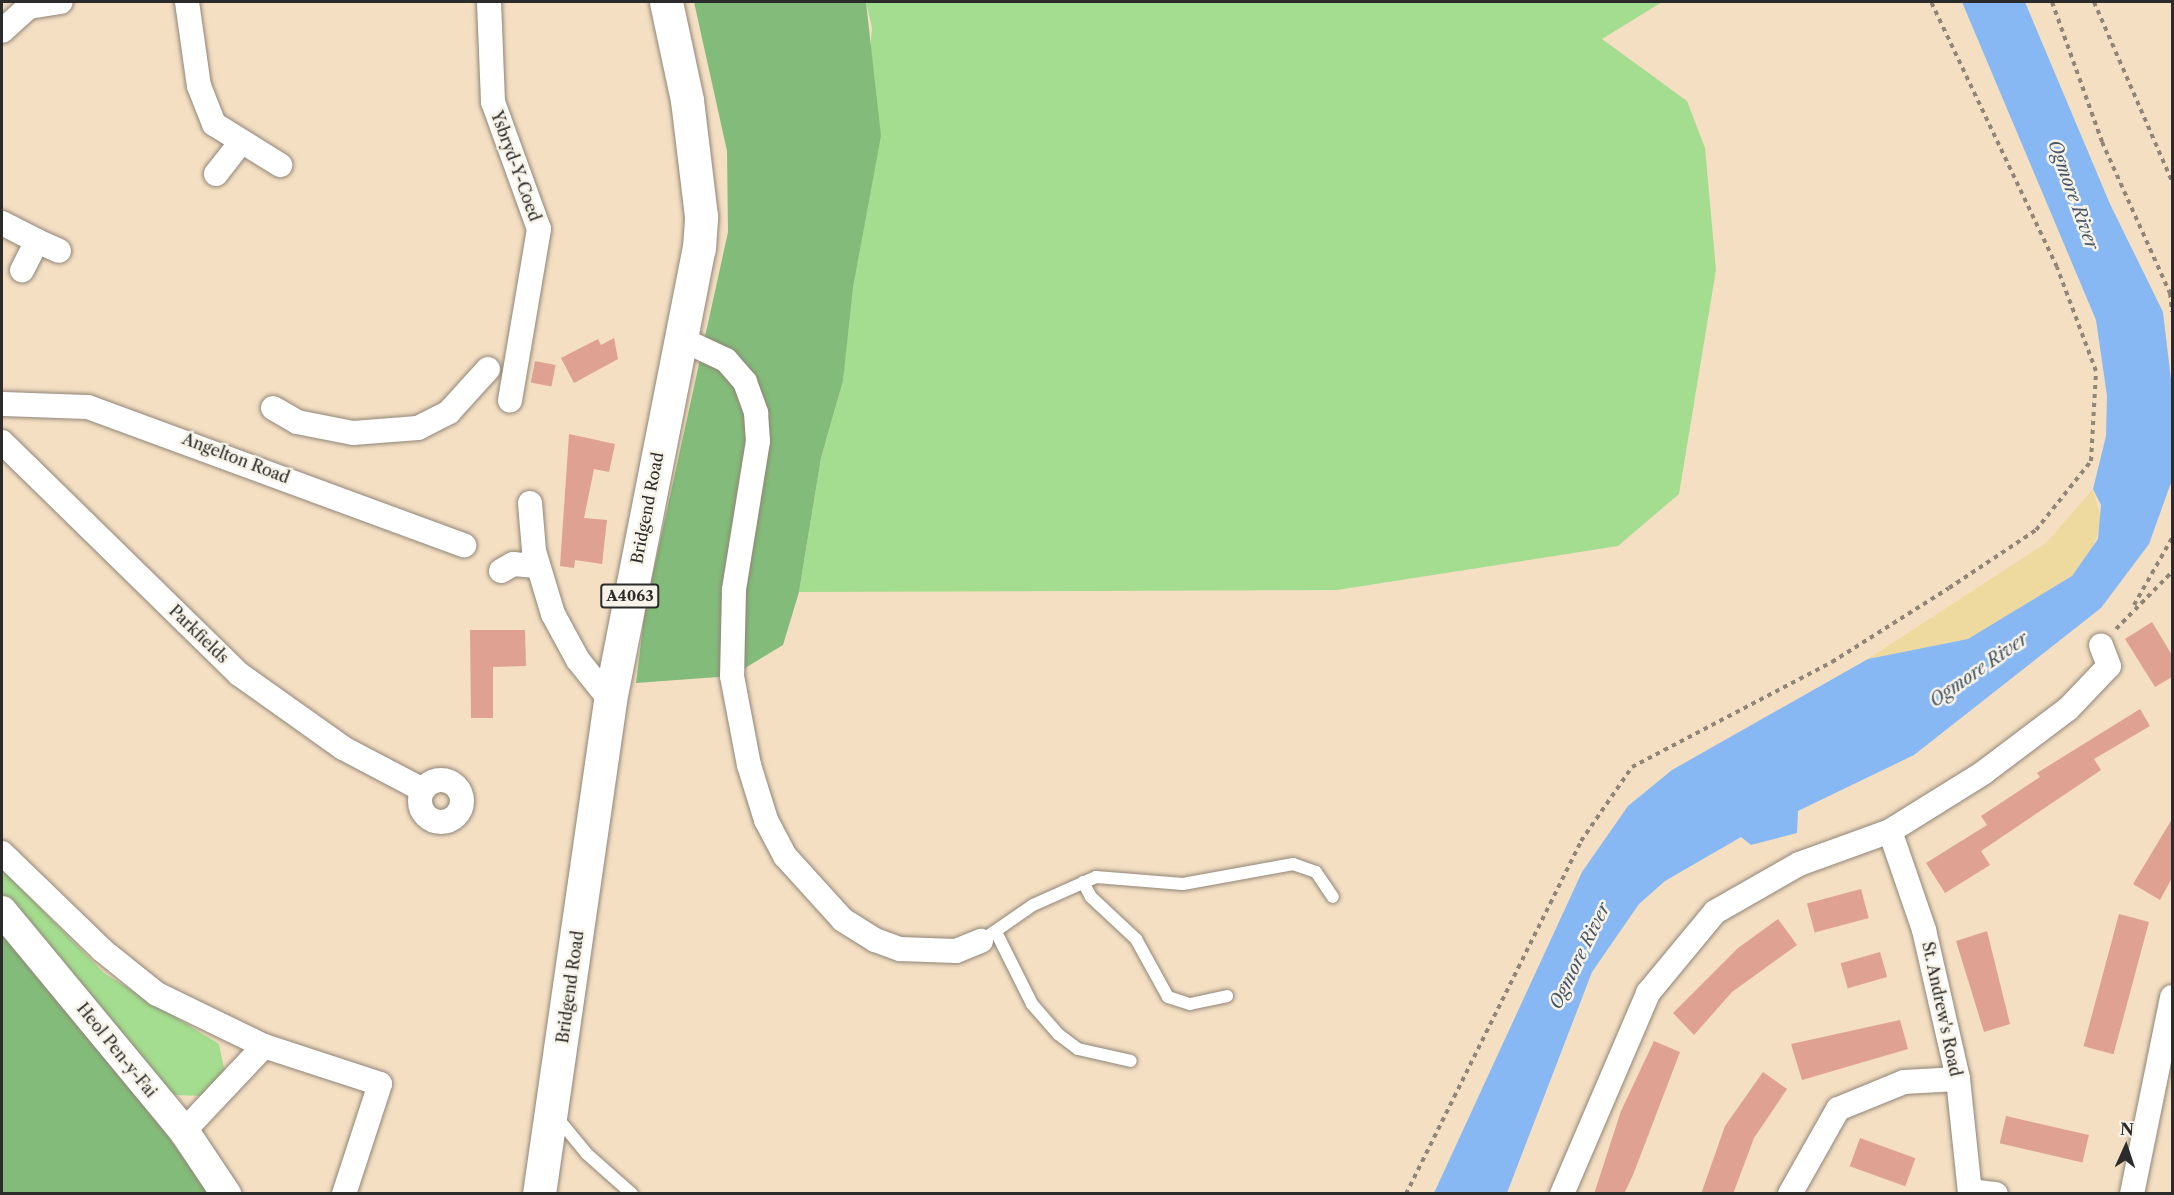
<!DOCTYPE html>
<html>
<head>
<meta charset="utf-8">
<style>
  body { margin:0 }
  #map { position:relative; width:2174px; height:1195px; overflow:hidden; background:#f4dfc3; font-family:"Libre Caslon Text",serif }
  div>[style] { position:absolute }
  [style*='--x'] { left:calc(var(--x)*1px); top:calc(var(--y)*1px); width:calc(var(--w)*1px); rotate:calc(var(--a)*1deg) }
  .green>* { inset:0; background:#a4dd8f }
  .forest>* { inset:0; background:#83bc7a }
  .sand>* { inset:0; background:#eeda9e }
  .water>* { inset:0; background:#87b8f3 }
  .building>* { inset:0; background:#dfa192; transform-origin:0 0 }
  .path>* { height:4px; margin-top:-2px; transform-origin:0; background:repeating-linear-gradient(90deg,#908577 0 4.5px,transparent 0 9px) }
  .roads { filter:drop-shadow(0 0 2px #908577) drop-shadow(0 0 2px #908577) }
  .service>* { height:12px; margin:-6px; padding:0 6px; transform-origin:6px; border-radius:6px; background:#fff }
  .minor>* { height:24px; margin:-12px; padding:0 12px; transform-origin:12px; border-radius:12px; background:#fff }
  .minor>.ring { margin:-12px; padding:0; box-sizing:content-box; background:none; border:24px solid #fff; border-radius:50% }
  .tertiary>* { height:30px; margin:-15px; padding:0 15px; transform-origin:15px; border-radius:15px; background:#fff }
  .primary>* { height:33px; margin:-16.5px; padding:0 16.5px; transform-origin:16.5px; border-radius:16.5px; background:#fff }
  span { translate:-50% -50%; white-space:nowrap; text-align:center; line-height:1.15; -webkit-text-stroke:5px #f7f3e8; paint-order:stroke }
  .shield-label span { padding:2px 4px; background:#f7f3e8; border:2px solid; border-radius:4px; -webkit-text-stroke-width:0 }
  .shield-label { font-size:15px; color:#2b2b2b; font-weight:700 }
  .street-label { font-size:16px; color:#2b2b2b }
  .water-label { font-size:18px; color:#475567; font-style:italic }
  .frame { position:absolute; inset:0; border:3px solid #2b2b2b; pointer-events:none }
  .north { position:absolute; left:2096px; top:1117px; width:60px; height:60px; -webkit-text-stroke:4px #f7f3e8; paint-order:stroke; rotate:3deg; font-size:16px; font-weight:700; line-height:24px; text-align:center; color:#2b2b2b }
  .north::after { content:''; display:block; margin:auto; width:21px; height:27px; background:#2b2b2b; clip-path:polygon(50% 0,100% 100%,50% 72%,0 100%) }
</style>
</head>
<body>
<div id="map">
  <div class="green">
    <i style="clip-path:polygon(866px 2px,1662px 2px,1602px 39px,1687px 101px,1705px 148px,1716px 270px,1679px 494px,1618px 546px,1337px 590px,799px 592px,821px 458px,843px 381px,872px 28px)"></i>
    <i style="clip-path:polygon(2px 869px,104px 973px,219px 1044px,225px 1073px,205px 1096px,173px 1095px,2px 898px)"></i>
  </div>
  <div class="forest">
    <i style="clip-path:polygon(694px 2px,866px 2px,881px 136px,853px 287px,843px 381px,821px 458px,799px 592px,783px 645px,732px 676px,636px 683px,645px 610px,728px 232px,727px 151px)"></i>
    <i style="clip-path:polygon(2px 932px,120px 1070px,209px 1193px,2px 1193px)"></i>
  </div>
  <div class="sand">
    <i style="clip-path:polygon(2093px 489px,2102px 522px,2090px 555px,2072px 576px,1968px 639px,1868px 659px,2046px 543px)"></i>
  </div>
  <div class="water">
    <i style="clip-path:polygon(1962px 2px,2025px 2px,2110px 204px,2163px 312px,2172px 388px,2172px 480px,2149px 544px,2101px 608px,1914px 755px,1798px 811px,1797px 833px,1751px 845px,1741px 837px,1665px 881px,1639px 904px,1592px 972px,1507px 1193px,1434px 1193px,1582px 872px,1628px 806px,1672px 770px,1868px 659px,1968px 639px,2072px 576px,2098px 539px,2101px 505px,2093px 489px,2106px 436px,2107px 396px,2096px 320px)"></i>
  </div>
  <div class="building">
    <i style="clip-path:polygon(614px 338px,618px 359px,574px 383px,561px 358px,598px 339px,601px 345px)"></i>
    <i style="left:535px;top:361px;width:21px;height:22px;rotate:11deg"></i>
    <i style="clip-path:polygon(569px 434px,615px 444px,609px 472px,594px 469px,584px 518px,607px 520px,602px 564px,575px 560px,574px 568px,560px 566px)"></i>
    <i style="clip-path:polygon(2152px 622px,2172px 655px,2172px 677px,2155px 687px,2125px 639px)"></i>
    <i style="clip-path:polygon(470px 630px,525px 630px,526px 666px,493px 667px,493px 718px,471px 718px)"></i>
    <i style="clip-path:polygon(2140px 709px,2150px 726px,2094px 759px,2101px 770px,1981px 851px,1990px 865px,1945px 893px,1926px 863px,1987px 825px,1981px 816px,2040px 777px,2037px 773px)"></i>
    <i style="clip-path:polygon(2172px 819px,2172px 878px,2160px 900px,2133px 884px)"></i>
    <i style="left:1861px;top:889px;width:30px;height:56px;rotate:75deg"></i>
    <i style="left:2119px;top:914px;width:31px;height:137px;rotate:15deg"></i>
    <i style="clip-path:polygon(1778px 919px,1797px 945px,1732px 992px,1694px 1035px,1673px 1013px,1738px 948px)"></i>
    <i style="clip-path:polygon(1987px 931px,2010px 1024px,1984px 1032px,1956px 941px)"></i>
    <i style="left:1880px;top:952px;width:26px;height:41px;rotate:74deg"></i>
    <i style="clip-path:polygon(1900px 1020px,1908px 1049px,1802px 1080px,1791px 1044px)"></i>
    <i style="clip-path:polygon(1654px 1041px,1680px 1052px,1633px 1175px,1624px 1194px,1594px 1194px,1621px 1111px)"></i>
    <i style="clip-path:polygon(1763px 1072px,1787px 1089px,1754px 1138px,1733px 1194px,1701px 1194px,1725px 1126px)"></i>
    <i style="left:2006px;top:1116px;width:85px;height:28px;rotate:13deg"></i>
    <i style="left:1860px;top:1138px;width:59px;height:30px;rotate:20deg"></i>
  </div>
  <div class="path">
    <i style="--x:2052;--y:2;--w:149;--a:70.3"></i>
    <i style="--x:2102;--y:142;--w:166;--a:65.8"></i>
    <i style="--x:2170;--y:293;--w:19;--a:84"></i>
    <i style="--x:2094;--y:2;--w:195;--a:66.5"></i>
    <i style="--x:2134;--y:605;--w:77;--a:-60.4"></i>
    <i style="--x:2116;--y:629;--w:80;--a:-45.5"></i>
    <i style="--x:1406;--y:1194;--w:394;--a:-63.6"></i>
    <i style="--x:1581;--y:841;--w:90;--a:-55.4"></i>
    <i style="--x:1632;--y:767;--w:226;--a:-27.7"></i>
    <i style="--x:1832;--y:662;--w:138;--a:-32.3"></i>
    <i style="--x:1949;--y:588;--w:105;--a:-33.7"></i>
    <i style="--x:2036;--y:530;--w:88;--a:-51.4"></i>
    <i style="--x:2091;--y:461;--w:90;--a:-86.8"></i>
    <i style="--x:2096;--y:371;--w:111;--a:-110.6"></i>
    <i style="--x:2057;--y:267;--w:293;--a:-115.4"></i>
  </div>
  <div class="roads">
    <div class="service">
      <i style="--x:1083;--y:882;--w:17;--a:62"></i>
      <i style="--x:1091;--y:897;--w:62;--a:43"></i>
      <i style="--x:1136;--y:939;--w:66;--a:61.1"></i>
      <i style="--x:1168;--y:997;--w:23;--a:18"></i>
      <i style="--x:1190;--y:1004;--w:38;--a:-12"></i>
      <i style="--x:997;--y:934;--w:78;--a:63.4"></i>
      <i style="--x:1032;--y:1004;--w:40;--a:49"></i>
      <i style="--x:1058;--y:1034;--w:25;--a:37"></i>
      <i style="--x:1078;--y:1049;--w:54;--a:12.8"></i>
      <i style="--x:981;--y:941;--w:63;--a:-34.7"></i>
      <i style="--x:1033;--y:905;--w:69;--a:-24"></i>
      <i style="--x:1096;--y:877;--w:87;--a:4.6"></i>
      <i style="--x:1183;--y:884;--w:112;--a:-10.3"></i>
      <i style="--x:1293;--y:864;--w:24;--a:19"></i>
      <i style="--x:1316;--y:872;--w:30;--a:56"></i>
      <i style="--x:555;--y:1115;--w:50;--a:50.6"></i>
      <i style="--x:587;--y:1154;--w:60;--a:41.6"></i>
    </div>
    <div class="minor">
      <i style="--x:187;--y:2;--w:85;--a:81.9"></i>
      <i style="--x:199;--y:86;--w:41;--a:68.5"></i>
      <i style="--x:214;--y:124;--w:78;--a:31.8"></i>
      <i style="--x:489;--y:2;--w:100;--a:87.7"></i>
      <i style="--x:493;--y:102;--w:135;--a:70.1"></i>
      <i style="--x:539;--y:229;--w:174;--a:99.6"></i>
      <i style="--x:2;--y:31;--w:36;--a:-42"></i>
      <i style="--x:29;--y:7;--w:32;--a:-9"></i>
      <i style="--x:216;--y:174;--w:39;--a:-52"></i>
      <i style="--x:2;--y:223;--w:39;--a:27"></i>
      <i style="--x:37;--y:241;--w:33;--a:117"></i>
      <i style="--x:37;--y:241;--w:24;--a:24"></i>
      <i style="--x:679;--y:338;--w:52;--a:25.1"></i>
      <i style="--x:726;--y:360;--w:29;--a:49"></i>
      <i style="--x:745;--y:382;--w:33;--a:70"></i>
      <i style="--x:756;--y:413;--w:28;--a:86"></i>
      <i style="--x:758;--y:441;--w:151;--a:99.2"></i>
      <i style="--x:734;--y:590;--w:86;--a:91.3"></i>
      <i style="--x:732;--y:676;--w:91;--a:79.2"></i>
      <i style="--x:749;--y:765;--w:58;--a:72.8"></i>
      <i style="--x:766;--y:820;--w:41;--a:62.2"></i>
      <i style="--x:785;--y:856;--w:86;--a:47.8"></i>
      <i style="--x:843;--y:920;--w:38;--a:32"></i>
      <i style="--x:875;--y:940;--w:27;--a:20"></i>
      <i style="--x:900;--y:949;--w:56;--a:2"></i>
      <i style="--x:956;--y:951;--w:27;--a:-22"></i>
      <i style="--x:2;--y:404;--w:86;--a:2"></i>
      <i style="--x:88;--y:407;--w:401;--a:20.2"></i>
      <i style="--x:273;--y:408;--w:28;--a:30"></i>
      <i style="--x:297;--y:422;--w:57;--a:11.1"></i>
      <i style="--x:353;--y:433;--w:65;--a:-4.4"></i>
      <i style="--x:418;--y:428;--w:35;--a:-27"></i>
      <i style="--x:449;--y:412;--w:58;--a:-47.8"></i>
      <i style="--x:2;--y:442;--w:332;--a:44.4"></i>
      <i style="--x:239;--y:674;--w:128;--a:35.4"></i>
      <i style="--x:343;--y:748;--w:90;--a:27.7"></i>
      <i style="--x:530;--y:503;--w:48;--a:85.2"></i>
      <i style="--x:534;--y:551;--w:66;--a:73.2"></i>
      <i style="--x:553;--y:614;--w:52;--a:61.5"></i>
      <i style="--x:578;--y:660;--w:51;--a:51.3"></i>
      <i style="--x:501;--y:571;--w:14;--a:-30"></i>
      <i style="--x:513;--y:564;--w:24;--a:5"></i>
      <i class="ring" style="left:420px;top:780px;width:18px;height:18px"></i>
      <i style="--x:1890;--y:831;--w:105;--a:71"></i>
      <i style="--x:1924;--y:930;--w:153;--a:77.1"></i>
      <i style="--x:1958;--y:1079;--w:116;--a:84"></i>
      <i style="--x:2;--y:853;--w:139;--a:44.1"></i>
      <i style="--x:102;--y:950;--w:70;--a:38.7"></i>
      <i style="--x:157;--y:994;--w:119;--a:25.9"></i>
      <i style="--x:264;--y:1046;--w:117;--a:133.3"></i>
      <i style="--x:264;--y:1046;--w:122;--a:18.1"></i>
      <i style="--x:380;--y:1084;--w:116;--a:108.1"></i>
      <i style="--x:1970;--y:1191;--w:26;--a:7"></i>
      <i style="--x:1562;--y:1194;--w:219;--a:-66.8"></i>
      <i style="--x:1648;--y:993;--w:105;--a:-50.4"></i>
      <i style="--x:1715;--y:912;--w:97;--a:-29.7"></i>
      <i style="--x:1799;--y:864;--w:97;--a:-19.9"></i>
      <i style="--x:1890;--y:831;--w:110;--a:-31.9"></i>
      <i style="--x:1983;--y:773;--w:106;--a:-37"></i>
      <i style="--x:2068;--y:709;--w:59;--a:-46.4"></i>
      <i style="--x:2109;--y:666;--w:22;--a:-111"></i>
      <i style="--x:1790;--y:1194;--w:98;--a:-60.5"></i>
      <i style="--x:1838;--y:1109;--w:71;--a:-22.2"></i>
      <i style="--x:1904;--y:1082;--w:54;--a:-3.2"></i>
      <i style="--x:2132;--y:1194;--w:201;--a:-78.5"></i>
    </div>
    <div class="tertiary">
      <i style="--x:2;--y:911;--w:286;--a:50.4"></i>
      <i style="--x:184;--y:1131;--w:76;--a:56.3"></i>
    </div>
    <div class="primary">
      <i style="--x:539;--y:1194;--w:499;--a:-81.8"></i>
      <i style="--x:610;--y:700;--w:461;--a:-78.9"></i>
      <i style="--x:699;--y:248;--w:32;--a:-86"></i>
      <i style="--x:701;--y:216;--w:117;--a:-96.9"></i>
      <i style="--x:687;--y:100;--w:100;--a:-102.1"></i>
    </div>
  </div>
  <div class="shield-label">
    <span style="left:630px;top:596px">A4063</span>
  </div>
  <div class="street-label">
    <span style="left:516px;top:166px;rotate:70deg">Ysbryd-Y-Coed</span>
    <span style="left:236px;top:458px;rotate:21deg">Angelton Road</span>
    <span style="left:647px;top:508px;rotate:-79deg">Bridgend Road</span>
    <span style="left:199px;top:634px;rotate:44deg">Parkfields</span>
    <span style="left:570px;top:987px;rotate:-82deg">Bridgend Road</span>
    <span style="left:1942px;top:1009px;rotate:78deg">St. Andrew's Road</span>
    <span style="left:117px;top:1050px;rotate:51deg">Heol Pen-y-Fai</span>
  </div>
  <div class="water-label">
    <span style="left:2073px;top:195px;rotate:70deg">Ogmore River</span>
    <span style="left:1979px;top:670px;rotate:-35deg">Ogmore River</span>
    <span style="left:1580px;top:956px;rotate:-64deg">Ogmore River</span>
  </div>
  <div class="frame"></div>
  <div class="north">N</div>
</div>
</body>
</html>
